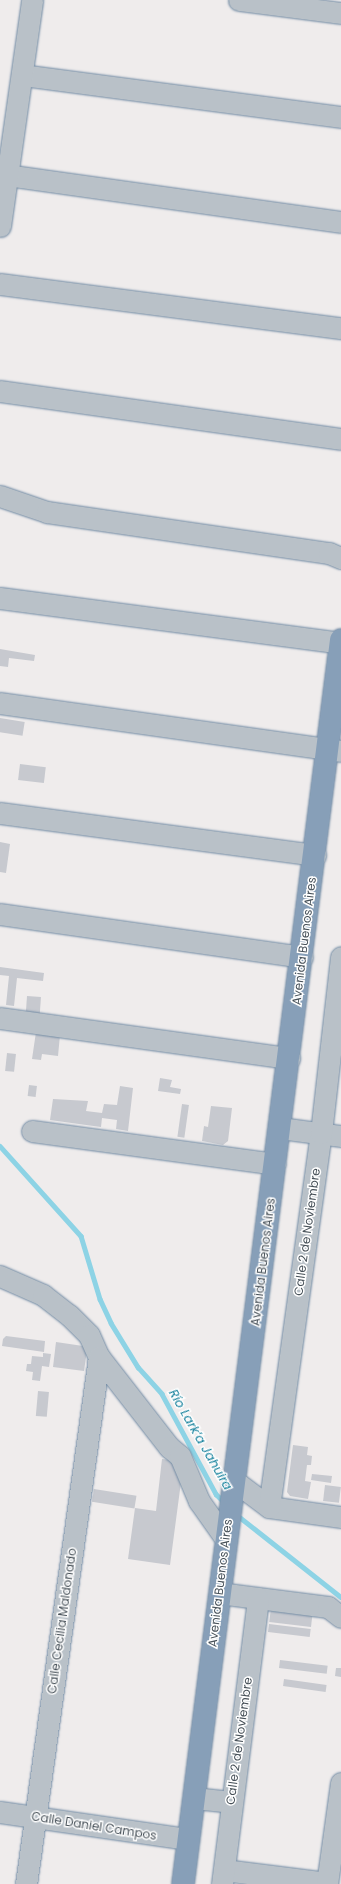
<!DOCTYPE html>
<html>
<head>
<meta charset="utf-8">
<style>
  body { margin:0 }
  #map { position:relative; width:341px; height:1884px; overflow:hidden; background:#efecec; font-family:Poppins,sans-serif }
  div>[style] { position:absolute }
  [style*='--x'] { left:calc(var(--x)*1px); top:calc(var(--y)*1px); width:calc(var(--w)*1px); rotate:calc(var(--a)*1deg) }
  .stream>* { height:4.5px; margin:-2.25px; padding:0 2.25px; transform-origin:2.25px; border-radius:2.25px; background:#8dd3e5 }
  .building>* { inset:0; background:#c7c9cf; transform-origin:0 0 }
  .roads { filter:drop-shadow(0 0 1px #728ba4) drop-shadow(0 0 1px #728ba4) }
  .minor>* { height:21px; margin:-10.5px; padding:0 10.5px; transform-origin:10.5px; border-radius:10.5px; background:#b9c1c8 }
  .highway>* { height:22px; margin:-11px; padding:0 11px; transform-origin:11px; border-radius:11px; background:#879fb8 }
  span { translate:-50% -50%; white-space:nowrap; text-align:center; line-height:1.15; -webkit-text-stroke:3px #fff; paint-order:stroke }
  .street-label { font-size:12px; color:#465058 }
  .water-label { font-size:13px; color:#16819c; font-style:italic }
</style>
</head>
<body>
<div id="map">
  <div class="stream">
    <i style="--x:0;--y:1146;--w:121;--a:48"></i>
    <i style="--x:81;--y:1236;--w:66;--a:73.2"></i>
    <i style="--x:100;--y:1299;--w:26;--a:65"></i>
    <i style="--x:111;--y:1323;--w:52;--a:58.5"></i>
    <i style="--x:138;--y:1367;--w:36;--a:48"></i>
    <i style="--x:162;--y:1394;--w:114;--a:61.6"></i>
    <i style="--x:216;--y:1494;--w:13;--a:45"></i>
    <i style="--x:237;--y:1515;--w:132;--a:38.3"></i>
  </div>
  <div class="building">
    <i style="clip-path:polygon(0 649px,35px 655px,34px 661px,9px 658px,8px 667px,0 666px)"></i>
    <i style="left:0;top:718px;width:25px;height:14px;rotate:9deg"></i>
    <i style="left:20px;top:764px;width:26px;height:16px;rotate:7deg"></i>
    <i style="clip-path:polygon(0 842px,10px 844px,6px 873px,0 872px)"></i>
    <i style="clip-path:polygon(0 967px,44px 973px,43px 981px,17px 978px,14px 1006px,6px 1005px,9px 976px,0 975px)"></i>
    <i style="left:27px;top:996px;width:14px;height:17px;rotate:4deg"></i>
    <i style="clip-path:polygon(36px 1032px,60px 1035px,58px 1056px,42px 1054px,41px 1060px,32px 1059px)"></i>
    <i style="left:7px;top:1053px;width:9px;height:18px;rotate:6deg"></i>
    <i style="clip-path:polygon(160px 1078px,172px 1080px,170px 1087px,181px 1089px,180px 1094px,158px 1091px)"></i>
    <i style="left:29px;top:1085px;width:8px;height:11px;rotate:7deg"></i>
    <i style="clip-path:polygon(120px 1086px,133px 1088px,128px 1131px,116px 1129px,117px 1120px,102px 1118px,101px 1127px,50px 1120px,53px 1099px,88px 1101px,86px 1111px,102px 1113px,104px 1104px,117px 1105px)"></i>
    <i style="left:182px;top:1104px;width:7px;height:33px;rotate:8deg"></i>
    <i style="clip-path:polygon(211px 1106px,232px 1108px,228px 1141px,223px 1145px,202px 1141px,204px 1126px,208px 1127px)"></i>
    <i style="clip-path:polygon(6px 1336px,45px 1341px,44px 1352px,2px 1346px,3px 1339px)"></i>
    <i style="clip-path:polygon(56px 1342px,83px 1346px,87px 1350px,84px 1371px,53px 1367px)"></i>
    <i style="clip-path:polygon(43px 1353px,51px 1354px,49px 1367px,42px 1366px,40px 1381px,32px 1380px,33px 1372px,26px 1371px,27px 1364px,31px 1364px,32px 1356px,43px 1357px)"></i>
    <i style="left:38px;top:1391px;width:11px;height:25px;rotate:5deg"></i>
    <i style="clip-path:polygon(293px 1445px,308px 1447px,307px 1455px,312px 1456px,311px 1465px,307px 1465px,305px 1481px,311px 1482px,308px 1499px,290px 1496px,287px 1492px)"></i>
    <i style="clip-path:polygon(162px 1459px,179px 1461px,183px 1467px,170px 1565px,128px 1559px,135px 1508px,156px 1511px)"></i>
    <i style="clip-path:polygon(312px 1474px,332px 1476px,331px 1483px,311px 1480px)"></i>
    <i style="left:325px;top:1485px;width:16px;height:16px;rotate:7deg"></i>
    <i style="left:94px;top:1489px;width:43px;height:13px;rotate:9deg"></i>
    <i style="left:271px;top:1608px;width:42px;height:14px;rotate:7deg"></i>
    <i style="left:269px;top:1624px;width:42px;height:8px;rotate:7deg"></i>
    <i style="left:280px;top:1660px;width:48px;height:8px;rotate:7deg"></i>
    <i style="clip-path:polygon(336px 1668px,341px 1668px,341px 1677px,335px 1676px)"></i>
    <i style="left:284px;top:1679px;width:43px;height:7px;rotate:8deg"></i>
  </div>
  <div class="roads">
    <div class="minor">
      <i style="--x:239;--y:0;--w:103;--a:7.3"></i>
      <i style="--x:22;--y:75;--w:322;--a:7.5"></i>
      <i style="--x:7;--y:175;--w:337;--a:8"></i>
      <i style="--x:0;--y:226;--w:228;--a:-81.9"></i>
      <i style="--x:0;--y:284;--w:344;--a:7.4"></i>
      <i style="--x:0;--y:391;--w:344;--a:8"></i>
      <i style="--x:0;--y:496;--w:50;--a:18.8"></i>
      <i style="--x:47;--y:512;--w:285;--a:8.3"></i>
      <i style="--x:329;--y:553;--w:13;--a:23"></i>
      <i style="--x:0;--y:598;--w:344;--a:7.5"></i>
      <i style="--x:0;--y:703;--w:344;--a:8"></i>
      <i style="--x:0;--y:813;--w:318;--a:7.6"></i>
      <i style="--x:0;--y:914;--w:305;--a:8.1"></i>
      <i style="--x:0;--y:1018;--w:292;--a:7.9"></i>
      <i style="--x:280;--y:1128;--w:62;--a:7.5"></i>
      <i style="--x:32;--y:1131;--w:245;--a:7.7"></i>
      <i style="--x:0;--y:1276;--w:47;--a:23.8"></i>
      <i style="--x:43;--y:1295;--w:33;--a:38"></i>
      <i style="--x:69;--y:1315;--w:28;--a:45"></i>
      <i style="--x:89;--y:1335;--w:24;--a:66"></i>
      <i style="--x:99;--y:1357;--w:114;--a:52.1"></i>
      <i style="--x:169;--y:1447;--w:14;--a:39"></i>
      <i style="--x:180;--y:1456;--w:49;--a:67.1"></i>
      <i style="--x:199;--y:1501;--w:45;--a:54.9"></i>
      <i style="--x:233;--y:1480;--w:45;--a:36.9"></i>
      <i style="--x:269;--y:1507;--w:73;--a:7.9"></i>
      <i style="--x:269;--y:1507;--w:378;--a:-82.1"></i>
      <i style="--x:321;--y:1133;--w:177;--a:-83.5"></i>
      <i style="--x:219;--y:1593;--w:110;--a:7.3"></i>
      <i style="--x:328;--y:1607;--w:16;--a:38"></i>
      <i style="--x:194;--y:1798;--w:37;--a:6"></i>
      <i style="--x:0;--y:1812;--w:190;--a:8.2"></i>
      <i style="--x:224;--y:1870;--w:104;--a:7.2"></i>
      <i style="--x:26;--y:1884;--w:532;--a:-82.11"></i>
      <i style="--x:222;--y:1884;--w:288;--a:-82.8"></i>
      <i style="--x:327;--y:1884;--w:102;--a:-82.1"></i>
    </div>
    <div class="highway">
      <i style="--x:183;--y:1884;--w:1254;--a:-82.76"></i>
    </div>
  </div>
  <div class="street-label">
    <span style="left:304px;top:941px;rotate:-83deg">Avenida Buenos Aires</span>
    <span style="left:307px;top:1232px;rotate:-82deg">Calle 2 de Noviembre</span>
    <span style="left:263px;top:1262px;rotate:-83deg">Avenida Buenos Aires</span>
    <span style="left:220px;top:1583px;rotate:-83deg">Avenida Buenos Aires</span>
    <span style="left:62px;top:1621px;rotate:-82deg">Calle Cecilia Maldonado</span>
    <span style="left:239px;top:1741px;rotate:-82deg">Calle 2 de Noviembre</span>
    <span style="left:94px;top:1826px;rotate:9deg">Calle Daniel Campos</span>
  </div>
  <div class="water-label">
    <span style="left:200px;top:1440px;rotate:60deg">Río Lark’a Jahuira</span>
  </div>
</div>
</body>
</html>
